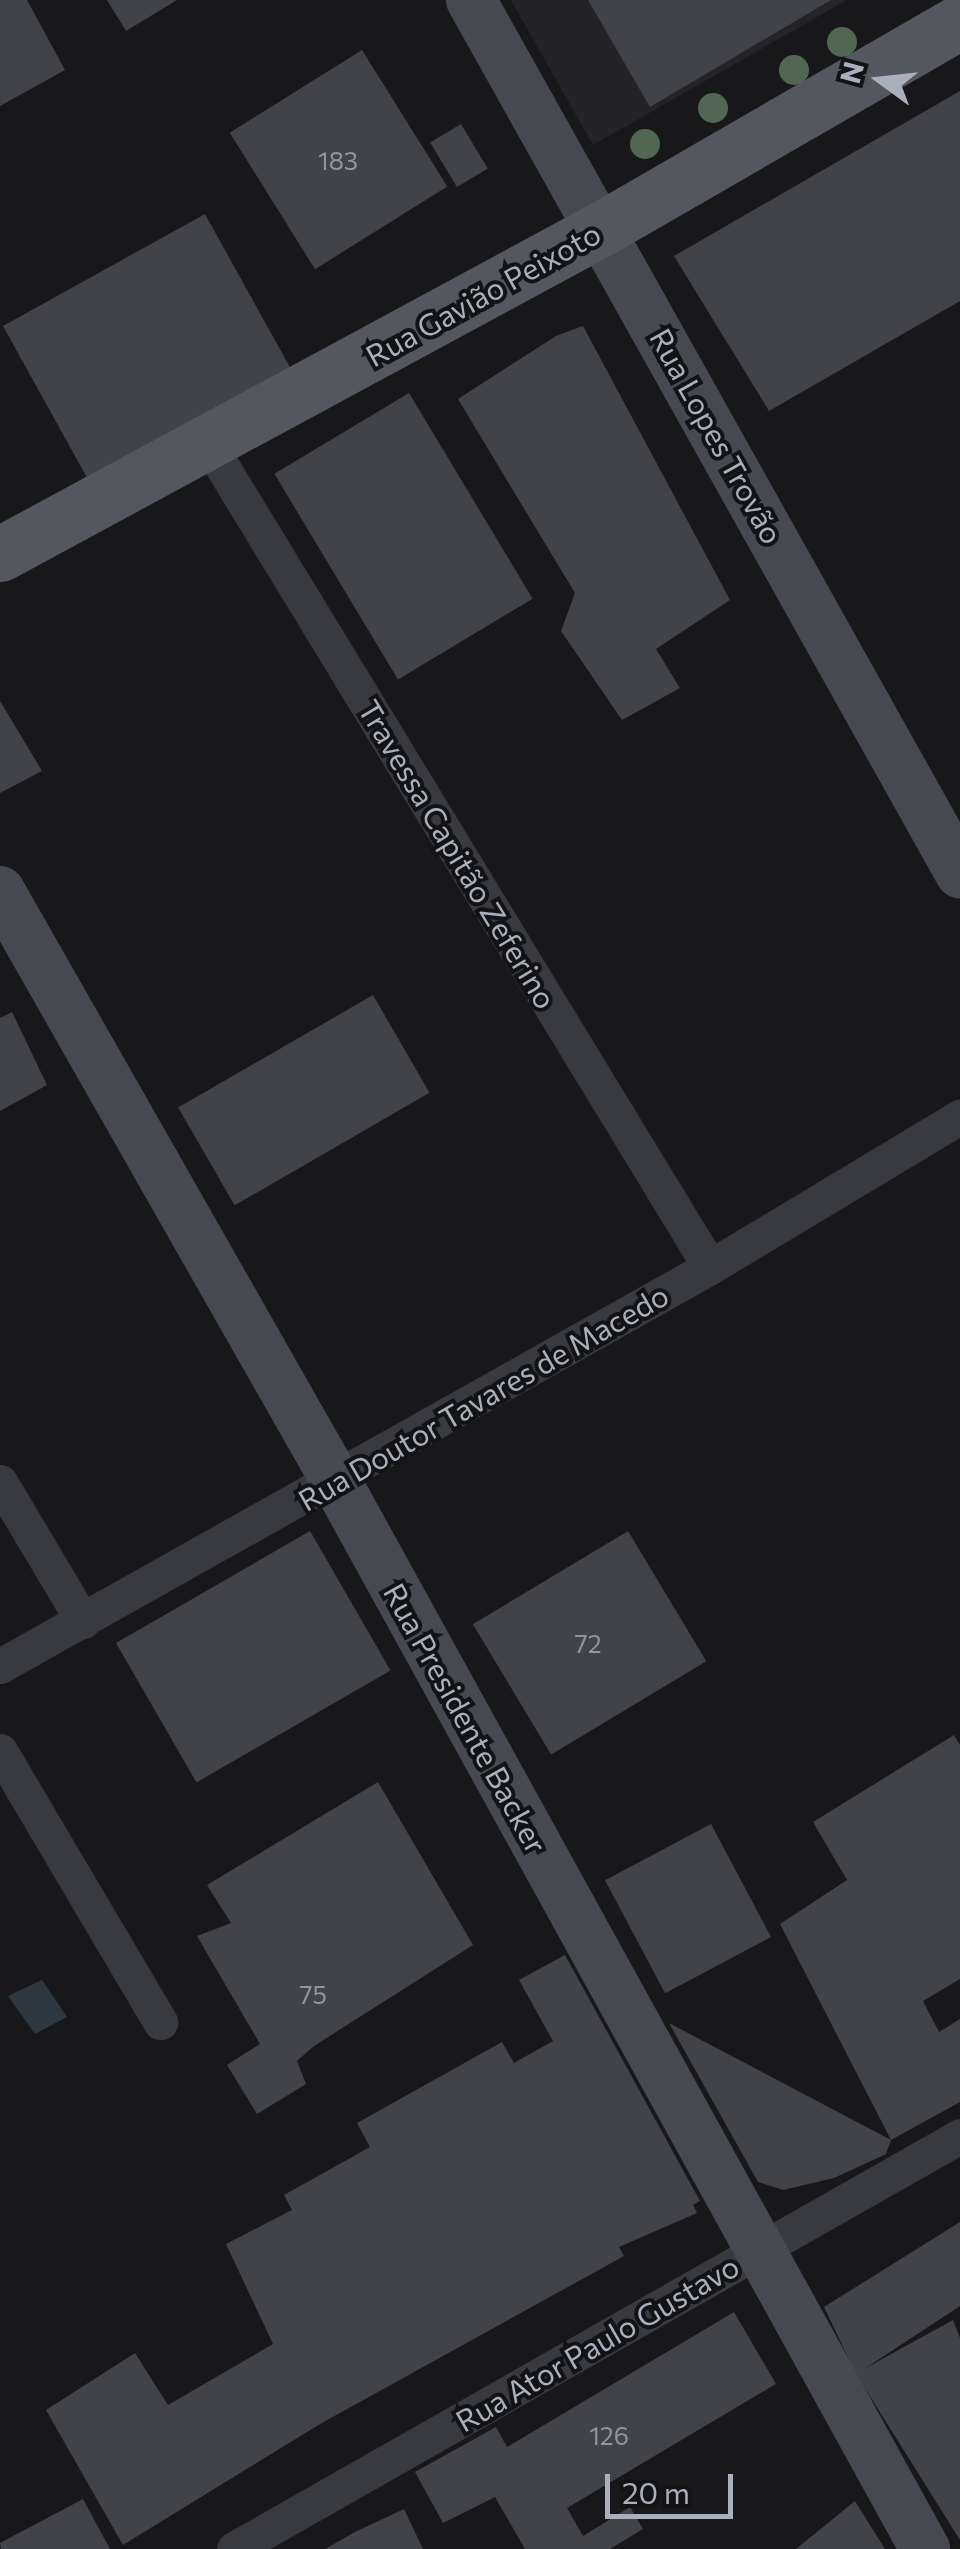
<!DOCTYPE html>
<html>
<head>
<meta charset="utf-8">
<style>
  body { margin:0 }
  #map { position:relative; width:960px; height:2549px; overflow:hidden; background:#18181b; font-family:Commissioner,sans-serif }
  div>[style] { position:absolute }
  [style*='--x'] { left:calc(var(--x)*1px); top:calc(var(--y)*1px); width:calc(var(--w)*1px); rotate:calc(var(--a)*1deg) }
  .built>* { inset:0; background:#242428 }
  .water>* { inset:0; background:#2d3840 }
  .building>* { inset:0; background:#424348; transform-origin:0 0 }
  .street>* { height:35px; margin:-17.5px; padding:0 17.5px; transform-origin:17.5px; border-radius:17.5px; background:#393a40 }
  .secondary>* { height:50px; margin:-25px; padding:0 25px; transform-origin:25px; border-radius:25px; background:#474950 }
  .primary>* { height:55px; margin:-27.5px; padding:0 27.5px; transform-origin:27.5px; border-radius:27.5px; background:#55575f }
  .trees>* { width:30px; height:30px; margin:-15px; border-radius:50%; background:#516753 }
  span { translate:-50% -50%; white-space:nowrap; text-align:center; line-height:1.15; -webkit-text-stroke:8px #131316; paint-order:stroke }
  .number-label { font-size:25px; color:#90959e }
  .number-label span { -webkit-text-stroke-width:0 }
  .street-label { font-size:30px; color:#aab0bb }
  .north { position:absolute; left:830px; top:30px; width:100px; height:100px; -webkit-text-stroke:8px #131316; paint-order:stroke; rotate:285deg; font-size:28px; font-weight:700; line-height:40px; text-align:center; color:#aab0bb }
  .north::after { content:''; display:block; margin:auto; width:35px; height:45px; background:#aab0bb; clip-path:polygon(50% 0,100% 100%,50% 72%,0 100%) }
  .scale { position:absolute; left:605px; top:2474px; width:128px; height:45px; box-sizing:border-box; border:5px solid #aab0bb; border-top:0; padding-left:12px; font-size:30px; line-height:35px; white-space:nowrap; color:#aab0bb; -webkit-text-stroke:8px #131316; paint-order:stroke }
</style>
</head>
<body>
<div id="map">
  <div class="built">
    <i style="clip-path:polygon(511px 0,847px 0,593px 145px)"></i>
  </div>
  <div class="water">
    <i style="clip-path:polygon(42px 1980px,67px 2017px,35px 2034px,8px 1996px)"></i>
  </div>
  <div class="building">
    <i style="clip-path:polygon(0 0,27px 0,65px 70px,0 106px)"></i>
    <i style="clip-path:polygon(107px 0,177px 0,126px 31px)"></i>
    <i style="clip-path:polygon(588px 0,831px 0,650px 107px)"></i>
    <i style="left:362px;top:50px;width:161px;height:156px;rotate:58deg"></i>
    <i style="clip-path:polygon(960px 91px,960px 301px,769px 411px,674px 256px)"></i>
    <i style="left:461px;top:124px;width:52px;height:36px;rotate:59deg"></i>
    <i style="left:205px;top:214px;width:179px;height:231px;rotate:61deg"></i>
    <i style="clip-path:polygon(583px 326px,730px 600px,656px 649px,680px 688px,622px 720px,561px 631px,575px 593px,458px 399px,556px 336px)"></i>
    <i style="left:409px;top:393px;width:240px;height:157px;rotate:59deg"></i>
    <i style="clip-path:polygon(0 701px,42px 771px,0 793px)"></i>
    <i style="left:373px;top:995px;width:113px;height:225px;rotate:60deg"></i>
    <i style="clip-path:polygon(12px 1012px,47px 1085px,0 1111px,0 1018px)"></i>
    <i style="left:310px;top:1531px;width:161px;height:224px;rotate:60deg"></i>
    <i style="left:628px;top:1531px;width:152px;height:181px;rotate:59deg"></i>
    <i style="clip-path:polygon(954px 1735px,960px 1745px,960px 1979px,923px 2001px,939px 2032px,960px 2019px,960px 2102px,891px 2140px,780px 1924px,847px 1880px,813px 1822px)"></i>
    <i style="clip-path:polygon(378px 1782px,473px 1945px,314px 2046px,297px 2061px,306px 2084px,257px 2114px,227px 2065px,260px 2044px,197px 1936px,231px 1923px,207px 1885px)"></i>
    <i style="left:711px;top:1824px;width:128px;height:120px;rotate:62deg"></i>
    <i style="clip-path:polygon(565px 1955px,700px 2201px,693px 2205px,697px 2213px,619px 2247px,624px 2256px,320px 2424px,123px 2545px,46px 2410px,135px 2353px,168px 2405px,273px 2344px,226px 2244px,292px 2210px,284px 2195px,370px 2147px,357px 2123px,502px 2042px,514px 2063px,553px 2041px,519px 1980px)"></i>
    <i style="clip-path:polygon(669px 2023px,891px 2140px,886px 2154px,834px 2178px,783px 2190px,758px 2182px)"></i>
    <i style="clip-path:polygon(960px 2222px,960px 2306px,864px 2369px,953px 2320px,960px 2338px,960px 2540px,856px 2374px,824px 2307px)"></i>
    <i style="clip-path:polygon(734px 2312px,776px 2384px,567px 2508px,583px 2536px,630px 2507px,643px 2529px,610px 2549px,525px 2549px,495px 2497px,443px 2523px,415px 2472px,496px 2427px,507px 2447px)"></i>
    <i style="clip-path:polygon(83px 2499px,110px 2549px,1px 2549px,0 2543px)"></i>
    <i style="clip-path:polygon(855px 2501px,885px 2549px,796px 2549px)"></i>
    <i style="clip-path:polygon(404px 2509px,423px 2549px,325px 2549px,355px 2532px)"></i>
  </div>
  <div class="street">
    <i style="--x:206;--y:440;--w:968;--a:58.64"></i>
    <i style="--x:0;--y:1482;--w:162;--a:59.2"></i>
    <i style="--x:0;--y:1666;--w:814;--a:-29.33"></i>
    <i style="--x:710;--y:1267;--w:292;--a:-31"></i>
    <i style="--x:0;--y:1751;--w:315;--a:59.4"></i>
    <i style="--x:234;--y:2549;--w:835;--a:-29.63"></i>
  </div>
  <div class="secondary">
    <i style="--x:471;--y:0;--w:1001;--a:60.75"></i>
    <i style="--x:0;--y:891;--w:679;--a:60.34"></i>
    <i style="--x:336;--y:1481;--w:1220;--a:61.12"></i>
  </div>
  <div class="primary">
    <i style="--x:0;--y:554;--w:683;--a:-28.4"></i>
    <i style="--x:601;--y:229;--w:414;--a:-30"></i>
  </div>
  <div class="trees">
    <i style="left:842px;top:42px"></i>
    <i style="left:794px;top:70px"></i>
    <i style="left:713px;top:108px"></i>
    <i style="left:645px;top:144px"></i>
  </div>
  <div class="number-label">
    <span style="left:338px;top:160px">183</span>
    <span style="left:588px;top:1643px">72</span>
    <span style="left:313px;top:1994px">75</span>
    <span style="left:609px;top:2435px">126</span>
  </div>
  <div class="street-label">
    <span style="left:483px;top:294px;rotate:-29deg">Rua Gavião Peixoto</span>
    <span style="left:717px;top:436px;rotate:61deg">Rua Lopes Trovão</span>
    <span style="left:458px;top:854px;rotate:59deg">Travessa Capitão Zeferino</span>
    <span style="left:483px;top:1397px;rotate:-30deg">Rua Doutor Tavares de Macedo</span>
    <span style="left:466px;top:1718px;rotate:61deg">Rua Presidente Backer</span>
    <span style="left:597px;top:2343px;rotate:-30deg">Rua Ator Paulo Gustavo</span>
  </div>
  <div class="north">N</div>
  <div class="scale">20 m</div>
</div>
</body>
</html>
